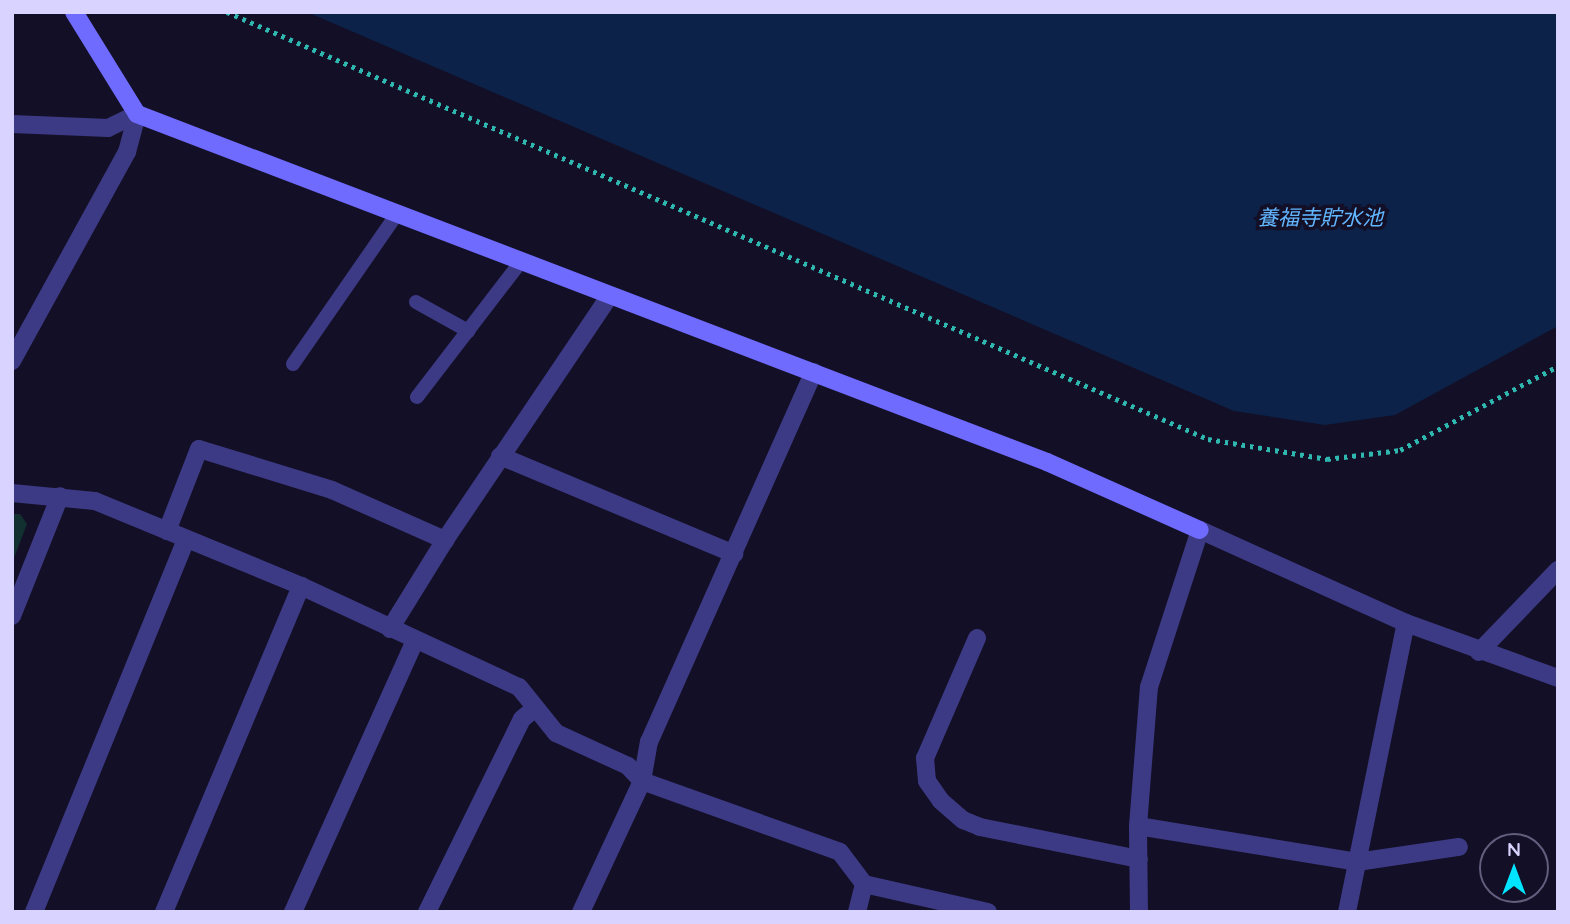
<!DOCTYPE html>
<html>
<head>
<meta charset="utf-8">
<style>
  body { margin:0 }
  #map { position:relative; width:1570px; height:924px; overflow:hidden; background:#130f26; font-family:Quicksand,"Noto Sans JP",sans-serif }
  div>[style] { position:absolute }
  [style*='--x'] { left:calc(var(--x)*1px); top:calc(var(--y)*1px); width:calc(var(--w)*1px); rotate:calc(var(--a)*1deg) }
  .green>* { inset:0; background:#12302f }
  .water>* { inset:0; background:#0c2248 }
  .path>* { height:4.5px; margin-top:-2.25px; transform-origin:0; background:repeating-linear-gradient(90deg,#2fb8b0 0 3.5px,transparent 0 8.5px) }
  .lane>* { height:14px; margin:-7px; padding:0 7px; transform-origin:7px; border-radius:7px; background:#3d3a85 }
  .street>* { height:18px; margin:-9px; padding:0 9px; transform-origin:9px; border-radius:9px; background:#3d3a85 }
  .secondary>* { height:18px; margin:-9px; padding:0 9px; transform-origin:9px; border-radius:9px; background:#6f6bff }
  span { translate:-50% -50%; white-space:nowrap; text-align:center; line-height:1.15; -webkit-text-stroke:7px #130f26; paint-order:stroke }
  .water-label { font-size:21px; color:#62b6ff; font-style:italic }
  .frame { position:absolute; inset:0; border:14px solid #d9d4ff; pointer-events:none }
  .north { position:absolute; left:1479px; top:833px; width:70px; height:70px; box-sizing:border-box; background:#130f26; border:2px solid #625e7d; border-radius:50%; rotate:0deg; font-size:19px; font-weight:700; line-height:28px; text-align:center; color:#d9d4ff }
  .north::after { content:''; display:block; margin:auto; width:24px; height:32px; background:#00e5ff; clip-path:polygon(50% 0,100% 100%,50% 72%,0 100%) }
</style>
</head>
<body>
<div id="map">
  <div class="green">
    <i style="clip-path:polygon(12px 514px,20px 514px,27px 524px,12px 563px)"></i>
  </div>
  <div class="water">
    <i style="clip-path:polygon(307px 12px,1558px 12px,1558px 326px,1395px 415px,1325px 425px,1234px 411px)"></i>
  </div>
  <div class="path">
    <i style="--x:227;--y:12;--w:1070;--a:23.52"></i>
    <i style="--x:1208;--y:439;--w:121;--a:9.5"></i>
    <i style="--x:1327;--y:459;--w:74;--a:-7"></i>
    <i style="--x:1400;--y:450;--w:179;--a:-28"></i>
  </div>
  <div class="lane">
    <i style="--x:416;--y:302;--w:60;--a:29.1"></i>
    <i style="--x:293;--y:364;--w:181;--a:-55.3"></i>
    <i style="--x:417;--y:397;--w:169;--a:-52.5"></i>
  </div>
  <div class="street">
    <i style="--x:12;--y:124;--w:96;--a:2.4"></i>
    <i style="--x:108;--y:128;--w:32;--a:-26"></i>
    <i style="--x:12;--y:361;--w:239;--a:-61.2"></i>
    <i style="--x:127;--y:152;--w:39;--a:-75"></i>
    <i style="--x:500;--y:456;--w:254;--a:22.7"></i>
    <i style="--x:12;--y:493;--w:83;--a:5.5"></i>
    <i style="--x:95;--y:501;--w:223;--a:22.4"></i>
    <i style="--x:301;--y:586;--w:240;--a:24.9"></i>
    <i style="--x:519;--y:687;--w:59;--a:51.2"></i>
    <i style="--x:556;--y:733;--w:79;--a:24.6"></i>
    <i style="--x:628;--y:766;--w:21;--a:47"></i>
    <i style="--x:642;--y:781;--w:210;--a:19.7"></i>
    <i style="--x:840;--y:852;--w:40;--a:53"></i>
    <i style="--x:864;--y:884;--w:127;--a:12.7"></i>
    <i style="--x:167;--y:531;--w:88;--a:-68.7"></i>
    <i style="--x:199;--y:449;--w:139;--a:17.1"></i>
    <i style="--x:332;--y:490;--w:124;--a:23.9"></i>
    <i style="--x:445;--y:540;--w:293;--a:-56"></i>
    <i style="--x:12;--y:616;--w:129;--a:-68.2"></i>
    <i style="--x:390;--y:629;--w:105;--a:-58.3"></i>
    <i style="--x:977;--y:638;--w:131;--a:113.4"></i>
    <i style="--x:925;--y:758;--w:23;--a:85"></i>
    <i style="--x:927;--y:781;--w:24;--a:55"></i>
    <i style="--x:941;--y:801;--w:29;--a:41"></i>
    <i style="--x:963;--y:820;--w:18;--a:22"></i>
    <i style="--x:980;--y:827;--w:162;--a:11.4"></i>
    <i style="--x:1479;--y:652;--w:114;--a:-46.1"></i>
    <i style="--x:1138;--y:826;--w:222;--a:9.3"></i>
    <i style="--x:1357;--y:862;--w:103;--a:-8.4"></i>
    <i style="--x:34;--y:912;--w:403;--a:-67.8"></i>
    <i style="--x:164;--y:912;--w:354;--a:-67.2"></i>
    <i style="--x:293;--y:912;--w:298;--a:-65.8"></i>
    <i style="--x:427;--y:912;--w:215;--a:-63.8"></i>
    <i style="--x:522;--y:719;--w:17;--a:-40"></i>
    <i style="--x:581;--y:912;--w:145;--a:-65"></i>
    <i style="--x:642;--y:781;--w:40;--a:-80"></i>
    <i style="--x:649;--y:742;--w:405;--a:-66"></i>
    <i style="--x:857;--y:912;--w:29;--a:-76"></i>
    <i style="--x:1139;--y:912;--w:86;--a:-90.7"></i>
    <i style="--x:1138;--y:826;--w:139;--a:-85.5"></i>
    <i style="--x:1149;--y:687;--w:165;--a:-72"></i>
    <i style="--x:1200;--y:530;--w:226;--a:24.3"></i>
    <i style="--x:1406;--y:623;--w:162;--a:19.9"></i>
    <i style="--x:1347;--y:912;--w:295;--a:-78.5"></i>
  </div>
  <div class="secondary">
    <i style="--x:74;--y:12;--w:120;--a:58.3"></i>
    <i style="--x:137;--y:114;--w:974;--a:20.93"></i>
    <i style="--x:1047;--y:462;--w:167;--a:24"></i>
  </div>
  <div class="water-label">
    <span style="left:1320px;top:217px">養福寺貯水池</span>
  </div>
  <div class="frame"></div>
  <div class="north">N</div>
</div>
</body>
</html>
